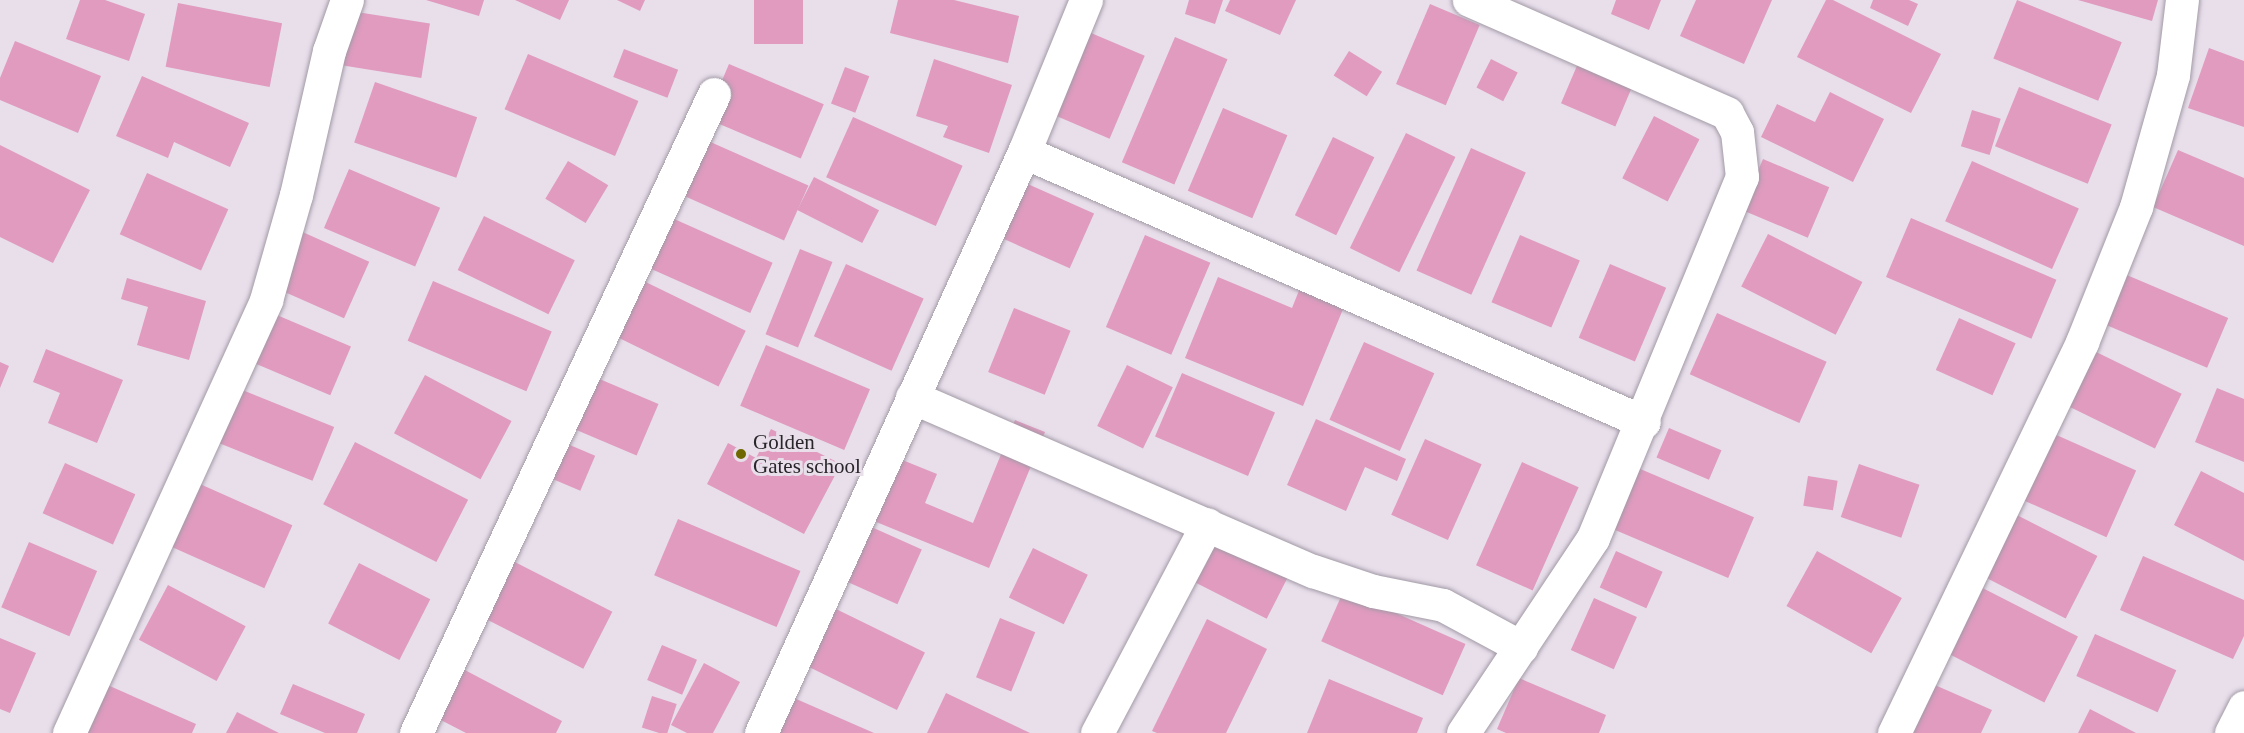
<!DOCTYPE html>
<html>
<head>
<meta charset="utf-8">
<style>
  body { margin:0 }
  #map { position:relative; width:2244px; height:733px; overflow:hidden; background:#e8dfeb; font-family:"Times New Roman",serif }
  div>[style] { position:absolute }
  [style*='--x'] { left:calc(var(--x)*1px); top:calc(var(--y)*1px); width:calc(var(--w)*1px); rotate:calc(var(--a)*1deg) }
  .building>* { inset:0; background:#e09bbf; transform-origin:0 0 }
  .roads { filter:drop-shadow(0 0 2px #a29aa6) drop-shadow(0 0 2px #a29aa6) }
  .minor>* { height:33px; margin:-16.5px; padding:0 16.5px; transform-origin:16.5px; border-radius:16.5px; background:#fff }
  .dots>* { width:16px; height:16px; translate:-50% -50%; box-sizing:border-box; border:3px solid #e8dfeb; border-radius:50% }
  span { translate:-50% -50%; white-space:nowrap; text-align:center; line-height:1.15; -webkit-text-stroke:6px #e8dfeb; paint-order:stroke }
  .poi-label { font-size:21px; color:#29262a }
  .left { translate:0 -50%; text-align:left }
</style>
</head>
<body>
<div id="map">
  <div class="building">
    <i style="clip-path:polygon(80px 0,105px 0,145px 14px,129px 61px,66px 39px)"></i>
    <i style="clip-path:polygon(426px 0,484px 0,479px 16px)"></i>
    <i style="clip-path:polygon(515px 0,569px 0,560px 20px)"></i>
    <i style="clip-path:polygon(617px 0,645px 0,640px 11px)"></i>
    <i style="left:754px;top:0;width:49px;height:44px"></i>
    <i style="clip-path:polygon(898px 0,954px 0,1019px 16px,1008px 63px,890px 33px)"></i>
    <i style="clip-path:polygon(1189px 0,1223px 0,1215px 24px,1185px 14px)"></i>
    <i style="clip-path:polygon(1230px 0,1296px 0,1280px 35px,1225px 11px)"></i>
    <i style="clip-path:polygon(1616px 0,1661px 0,1649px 30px,1611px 14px)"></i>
    <i style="clip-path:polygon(1696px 0,1772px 0,1744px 64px,1680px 36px)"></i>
    <i style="clip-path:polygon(1826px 0,1833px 0,1941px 54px,1911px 113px,1797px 57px)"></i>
    <i style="clip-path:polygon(1873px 0,1909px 0,1918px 4px,1908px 26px,1870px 8px)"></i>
    <i style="left:2017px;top:0;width:113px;height:63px;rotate:22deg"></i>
    <i style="clip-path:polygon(2078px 0,2158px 0,2152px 21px)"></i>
    <i style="left:178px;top:3px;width:106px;height:65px;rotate:11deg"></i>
    <i style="left:1430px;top:4px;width:54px;height:87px;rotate:23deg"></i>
    <i style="left:344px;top:10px;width:87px;height:55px;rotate:9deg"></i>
    <i style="left:1084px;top:30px;width:66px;height:90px;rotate:23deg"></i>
    <i style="left:1175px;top:37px;width:57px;height:136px;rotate:23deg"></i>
    <i style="clip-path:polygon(15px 41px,101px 76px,78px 133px,0 100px,0 78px)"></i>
    <i style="clip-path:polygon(2209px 48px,2244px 61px,2244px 127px,2188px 108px)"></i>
    <i style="left:624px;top:49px;width:58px;height:30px;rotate:21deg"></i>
    <i style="left:1349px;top:51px;width:39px;height:29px;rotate:32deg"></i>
    <i style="left:528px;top:54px;width:120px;height:60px;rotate:23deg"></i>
    <i style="clip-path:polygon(934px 59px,1012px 85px,989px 153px,943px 137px,948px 126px,916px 116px)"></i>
    <i style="left:1491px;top:59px;width:30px;height:32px;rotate:27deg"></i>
    <i style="left:1579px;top:61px;width:59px;height:46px;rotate:23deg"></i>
    <i style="left:729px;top:64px;width:103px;height:59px;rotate:23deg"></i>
    <i style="left:845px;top:67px;width:26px;height:39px;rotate:21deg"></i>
    <i style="clip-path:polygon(142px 76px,249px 123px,230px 167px,174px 142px,168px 158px,116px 136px)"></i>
    <i style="left:375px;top:82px;width:108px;height:64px;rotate:19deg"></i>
    <i style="left:2019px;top:87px;width:100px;height:64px;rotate:22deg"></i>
    <i style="clip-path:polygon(1830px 92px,1884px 119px,1853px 182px,1761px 137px,1777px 104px,1815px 122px)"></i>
    <i style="left:1223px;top:108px;width:70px;height:90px;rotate:23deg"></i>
    <i style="left:1972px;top:110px;width:30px;height:38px;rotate:17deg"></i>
    <i style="left:1654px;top:116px;width:51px;height:70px;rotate:27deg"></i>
    <i style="left:853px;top:117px;width:120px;height:66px;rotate:24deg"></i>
    <i style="left:1406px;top:133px;width:55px;height:128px;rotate:26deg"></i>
    <i style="left:697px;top:136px;width:122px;height:60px;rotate:24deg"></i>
    <i style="left:1333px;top:137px;width:46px;height:87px;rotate:26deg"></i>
    <i style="clip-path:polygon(0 145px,90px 190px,53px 263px,0 237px)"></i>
    <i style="left:1471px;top:148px;width:60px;height:134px;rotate:24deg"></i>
    <i style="clip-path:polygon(2178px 150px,2244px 178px,2244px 246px,2153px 207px)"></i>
    <i style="left:1763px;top:159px;width:72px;height:55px;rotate:23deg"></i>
    <i style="left:568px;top:161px;width:47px;height:44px;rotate:31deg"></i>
    <i style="left:1972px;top:161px;width:117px;height:66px;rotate:24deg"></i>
    <i style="left:349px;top:169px;width:99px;height:64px;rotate:23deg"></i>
    <i style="left:147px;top:173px;width:89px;height:67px;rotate:24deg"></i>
    <i style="left:814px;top:177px;width:73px;height:37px;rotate:27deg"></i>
    <i style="left:1021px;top:181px;width:80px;height:60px;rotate:24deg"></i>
    <i style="left:663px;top:214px;width:120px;height:55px;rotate:24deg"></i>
    <i style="left:484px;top:216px;width:101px;height:60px;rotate:26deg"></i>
    <i style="left:1911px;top:218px;width:158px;height:64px;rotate:23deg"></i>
    <i style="left:298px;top:230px;width:78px;height:62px;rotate:24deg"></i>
    <i style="left:1768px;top:234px;width:106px;height:59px;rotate:27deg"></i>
    <i style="left:1145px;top:235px;width:71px;height:100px;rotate:23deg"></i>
    <i style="left:1520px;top:235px;width:65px;height:73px;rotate:23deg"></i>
    <i style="left:800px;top:249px;width:35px;height:92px;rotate:22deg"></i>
    <i style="left:846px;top:264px;width:85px;height:79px;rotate:24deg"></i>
    <i style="left:1610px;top:264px;width:61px;height:80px;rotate:23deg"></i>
    <i style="left:619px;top:269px;width:141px;height:62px;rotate:26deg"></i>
    <i style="left:2115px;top:270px;width:123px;height:54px;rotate:23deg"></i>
    <i style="clip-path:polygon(1218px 277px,1292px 308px,1302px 283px,1346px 302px,1303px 406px,1185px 358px)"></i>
    <i style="clip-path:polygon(127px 278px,206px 301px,189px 360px,137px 345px,148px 307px,121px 299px)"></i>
    <i style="left:433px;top:281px;width:129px;height:65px;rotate:23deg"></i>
    <i style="left:258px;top:307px;width:101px;height:53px;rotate:23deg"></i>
    <i style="left:1014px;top:308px;width:61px;height:69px;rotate:22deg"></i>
    <i style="left:1717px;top:313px;width:120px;height:67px;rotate:24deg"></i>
    <i style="left:1959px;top:318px;width:62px;height:57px;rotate:24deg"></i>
    <i style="left:1364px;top:342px;width:77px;height:85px;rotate:24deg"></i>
    <i style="left:766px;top:345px;width:113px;height:66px;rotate:23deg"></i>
    <i style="clip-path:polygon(46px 349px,123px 380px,97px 443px,48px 423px,60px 393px,33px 382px)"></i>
    <i style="left:2090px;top:349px;width:102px;height:61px;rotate:26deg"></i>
    <i style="clip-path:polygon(0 362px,9px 366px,0 388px)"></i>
    <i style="left:1127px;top:365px;width:51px;height:68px;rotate:26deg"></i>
    <i style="left:583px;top:372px;width:82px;height:56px;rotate:23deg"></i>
    <i style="left:1182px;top:373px;width:101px;height:69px;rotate:23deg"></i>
    <i style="left:425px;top:375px;width:98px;height:66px;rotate:28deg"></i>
    <i style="left:235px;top:387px;width:107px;height:58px;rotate:22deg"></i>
    <i style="clip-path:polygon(2217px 388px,2244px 399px,2244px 462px,2195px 442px)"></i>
    <i style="clip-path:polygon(1316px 419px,1406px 459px,1397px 481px,1365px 467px,1346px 511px,1287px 485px)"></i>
    <i style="clip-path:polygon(1015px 420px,1045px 432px,989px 568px,864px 517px,890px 455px,937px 474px,925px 503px,973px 523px)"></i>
    <i style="left:1669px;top:428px;width:57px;height:32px;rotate:23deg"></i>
    <i style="clip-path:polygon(771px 429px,841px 464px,804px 534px,707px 484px,728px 443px,756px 458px)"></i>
    <i style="left:2043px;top:429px;width:102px;height:73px;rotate:24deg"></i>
    <i style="left:551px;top:437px;width:48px;height:38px;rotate:23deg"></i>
    <i style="left:1425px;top:439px;width:62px;height:83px;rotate:24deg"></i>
    <i style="left:355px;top:442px;width:127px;height:70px;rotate:27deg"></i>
    <i style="left:1522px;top:462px;width:62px;height:113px;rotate:24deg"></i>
    <i style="left:65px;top:463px;width:77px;height:55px;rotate:24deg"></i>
    <i style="left:1859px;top:464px;width:64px;height:56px;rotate:19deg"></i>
    <i style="left:1638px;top:468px;width:126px;height:66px;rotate:23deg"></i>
    <i style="clip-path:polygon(2201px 471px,2244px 493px,2244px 561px,2174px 525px)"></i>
    <i style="left:1808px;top:476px;width:30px;height:30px;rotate:9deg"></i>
    <i style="left:191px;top:480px;width:111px;height:69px;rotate:24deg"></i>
    <i style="left:2011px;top:512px;width:97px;height:70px;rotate:27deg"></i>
    <i style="left:678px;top:519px;width:133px;height:61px;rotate:23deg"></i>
    <i style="left:1216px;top:520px;width:90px;height:65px;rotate:27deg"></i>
    <i style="left:867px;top:525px;width:60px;height:60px;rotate:24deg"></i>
    <i style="left:29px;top:542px;width:74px;height:71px;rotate:23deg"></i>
    <i style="left:1033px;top:548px;width:61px;height:55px;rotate:26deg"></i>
    <i style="left:1616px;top:551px;width:51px;height:40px;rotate:24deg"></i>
    <i style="left:1817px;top:551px;width:97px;height:63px;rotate:29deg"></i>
    <i style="clip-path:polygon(2143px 556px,2244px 600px,2244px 636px,2233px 659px,2120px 610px)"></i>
    <i style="left:509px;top:559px;width:116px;height:64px;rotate:27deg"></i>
    <i style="left:359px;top:563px;width:80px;height:68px;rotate:27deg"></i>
    <i style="left:1963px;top:578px;width:129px;height:74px;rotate:27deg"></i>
    <i style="left:168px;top:585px;width:88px;height:62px;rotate:28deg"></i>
    <i style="left:1344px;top:590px;width:133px;height:56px;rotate:24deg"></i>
    <i style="left:1594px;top:598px;width:47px;height:57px;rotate:24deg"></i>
    <i style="left:836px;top:609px;width:99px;height:64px;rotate:26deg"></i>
    <i style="left:1000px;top:618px;width:38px;height:64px;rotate:22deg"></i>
    <i style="clip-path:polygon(1207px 619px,1267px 649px,1226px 733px,1157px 733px,1152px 731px)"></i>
    <i style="left:2095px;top:634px;width:89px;height:46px;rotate:24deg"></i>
    <i style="clip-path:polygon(0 638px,36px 653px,10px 713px,0 709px)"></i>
    <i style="left:662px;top:645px;width:38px;height:38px;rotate:23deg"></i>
    <i style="clip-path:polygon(704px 663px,740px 682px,713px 733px,687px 733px,671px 725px)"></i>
    <i style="clip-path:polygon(461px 668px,562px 721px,556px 733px,466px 733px,435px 717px)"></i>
    <i style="clip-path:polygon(1519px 678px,1606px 715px,1599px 733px,1506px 733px,1497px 729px)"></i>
    <i style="clip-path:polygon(1329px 679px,1423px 718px,1417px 733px,1307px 733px)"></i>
    <i style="clip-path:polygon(1928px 682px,1992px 710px,1981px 733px,1905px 733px)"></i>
    <i style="clip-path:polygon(103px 683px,196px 724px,192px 733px,82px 733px)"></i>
    <i style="clip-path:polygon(293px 684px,365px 714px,357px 733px,325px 733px,280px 714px)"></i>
    <i style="clip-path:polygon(946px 693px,1030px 733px,927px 733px)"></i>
    <i style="left:652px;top:696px;width:26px;height:33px;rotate:18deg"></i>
    <i style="clip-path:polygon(794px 698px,874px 733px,779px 733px)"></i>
    <i style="clip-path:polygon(2090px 709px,2136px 733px,2078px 733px)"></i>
    <i style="clip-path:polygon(237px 712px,279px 733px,226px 733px)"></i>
  </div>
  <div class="roads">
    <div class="minor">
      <i style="--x:1024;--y:152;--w:676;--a:23.53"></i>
      <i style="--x:912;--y:397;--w:437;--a:23.5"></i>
      <i style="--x:1313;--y:571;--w:63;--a:18.4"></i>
      <i style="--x:1373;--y:591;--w:71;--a:11.3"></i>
      <i style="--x:1443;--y:605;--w:89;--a:28.3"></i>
      <i style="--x:69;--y:733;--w:476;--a:-65.5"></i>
      <i style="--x:266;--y:300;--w:109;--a:-74.1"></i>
      <i style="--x:296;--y:195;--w:148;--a:-77.1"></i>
      <i style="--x:329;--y:51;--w:54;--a:-70.6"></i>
      <i style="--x:416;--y:733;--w:705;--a:-65"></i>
      <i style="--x:761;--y:733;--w:638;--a:-65.65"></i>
      <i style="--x:1024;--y:152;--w:164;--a:-67.8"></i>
      <i style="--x:1097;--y:733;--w:236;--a:-62.2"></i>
      <i style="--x:1463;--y:733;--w:234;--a:-56.3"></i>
      <i style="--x:1593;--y:538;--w:391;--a:-67.6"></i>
      <i style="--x:1742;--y:177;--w:45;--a:-96.3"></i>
      <i style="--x:1737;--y:132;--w:21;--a:-118"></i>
      <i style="--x:1727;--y:113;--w:282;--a:-156.3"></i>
      <i style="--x:1894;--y:733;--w:434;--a:-64.3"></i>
      <i style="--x:2082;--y:342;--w:145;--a:-68.2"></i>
      <i style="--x:2136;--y:207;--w:137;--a:-74.3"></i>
      <i style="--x:2173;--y:75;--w:76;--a:-83.2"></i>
      <i style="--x:2231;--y:733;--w:29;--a:-63"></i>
    </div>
  </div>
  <div class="dots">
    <i style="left:741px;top:454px;background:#6f6800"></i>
  </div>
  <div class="poi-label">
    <span class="left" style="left:753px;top:454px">Golden<br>Gates school</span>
  </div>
</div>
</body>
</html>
